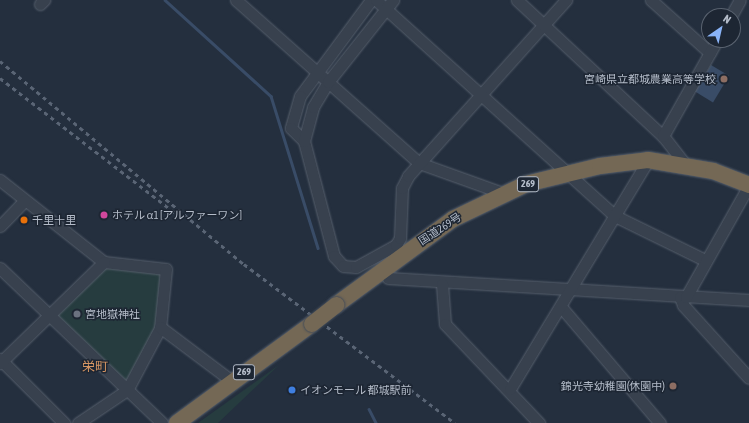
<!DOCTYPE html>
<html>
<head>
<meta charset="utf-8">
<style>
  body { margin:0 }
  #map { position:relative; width:749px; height:423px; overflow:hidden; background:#242f3e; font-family:"Asap Condensed","Noto Sans JP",sans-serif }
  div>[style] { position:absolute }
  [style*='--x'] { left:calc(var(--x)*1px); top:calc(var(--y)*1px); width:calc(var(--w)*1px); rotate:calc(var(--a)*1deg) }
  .green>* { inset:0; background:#263c3f }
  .water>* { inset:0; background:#394c67; transform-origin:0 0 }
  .stream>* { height:2.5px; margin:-1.25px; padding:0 1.25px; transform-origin:1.25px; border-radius:1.25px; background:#394c67 }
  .roads { filter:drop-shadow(0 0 1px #565f6c) drop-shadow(0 0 1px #565f6c) }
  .minor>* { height:11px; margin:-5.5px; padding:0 5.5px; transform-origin:5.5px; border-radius:5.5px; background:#38414e }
  .highway>* { height:16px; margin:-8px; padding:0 8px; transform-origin:8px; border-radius:8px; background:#746855 }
  .rail>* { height:2.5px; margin-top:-1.25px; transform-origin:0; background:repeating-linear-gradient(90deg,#5a6575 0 4px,transparent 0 8px) }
  .bridges { filter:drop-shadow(0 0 1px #434c59) drop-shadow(0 0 1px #434c59) }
  .highway-bridge>* { height:16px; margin:-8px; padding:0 8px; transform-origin:8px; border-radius:8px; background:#746855 }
  .dots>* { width:11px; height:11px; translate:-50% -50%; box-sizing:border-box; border:2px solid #1d2633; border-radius:50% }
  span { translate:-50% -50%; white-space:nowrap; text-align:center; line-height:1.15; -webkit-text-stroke:3px #1d2633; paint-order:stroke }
  .shield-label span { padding:1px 3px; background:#1d2633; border:1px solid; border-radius:3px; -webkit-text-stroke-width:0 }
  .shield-label { font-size:10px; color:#b4bcc9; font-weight:700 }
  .poi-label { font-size:11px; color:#b4bcc9 }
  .right { translate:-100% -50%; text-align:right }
  .left { translate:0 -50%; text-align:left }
  .street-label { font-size:11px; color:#b4bcc9 }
  .quarter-label { font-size:13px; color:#d59563 }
  .north { position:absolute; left:701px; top:8px; width:40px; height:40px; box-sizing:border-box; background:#1d2633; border:1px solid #59626f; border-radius:50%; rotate:34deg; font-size:11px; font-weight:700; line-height:16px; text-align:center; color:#b4bcc9 }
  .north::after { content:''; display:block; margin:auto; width:14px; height:18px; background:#8ab4f8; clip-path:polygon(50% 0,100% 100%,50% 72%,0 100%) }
</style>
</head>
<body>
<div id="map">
  <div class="green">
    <i style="clip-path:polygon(104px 262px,166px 269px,160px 328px,127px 390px,49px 315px)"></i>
    <i style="clip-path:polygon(279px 365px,218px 423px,198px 423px)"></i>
  </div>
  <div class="water">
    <i style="left:711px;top:65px;width:21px;height:31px;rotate:31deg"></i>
  </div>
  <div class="stream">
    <i style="--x:165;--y:0;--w:143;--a:42.2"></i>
    <i style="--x:271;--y:96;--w:159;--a:72.8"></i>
    <i style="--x:369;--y:409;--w:16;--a:63"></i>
  </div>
  <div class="roads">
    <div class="minor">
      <i style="--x:236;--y:0;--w:245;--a:41.7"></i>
      <i style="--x:419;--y:163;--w:89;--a:19.7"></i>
      <i style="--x:371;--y:0;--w:119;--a:126.5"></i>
      <i style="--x:300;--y:96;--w:33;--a:106"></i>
      <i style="--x:291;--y:128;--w:18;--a:45"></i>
      <i style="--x:304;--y:141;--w:119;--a:75.4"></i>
      <i style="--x:334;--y:256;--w:13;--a:48"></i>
      <i style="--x:343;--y:266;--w:13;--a:4"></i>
      <i style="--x:356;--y:267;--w:46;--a:-28.8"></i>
      <i style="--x:396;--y:245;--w:8;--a:-60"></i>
      <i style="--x:400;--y:238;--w:50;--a:-87.7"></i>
      <i style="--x:402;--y:188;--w:13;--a:-63"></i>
      <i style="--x:408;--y:176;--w:237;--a:-48.1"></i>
      <i style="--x:376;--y:0;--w:322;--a:42.1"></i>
      <i style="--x:615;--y:216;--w:100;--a:26.1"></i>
      <i style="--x:517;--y:0;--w:200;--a:43"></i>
      <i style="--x:663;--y:136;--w:36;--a:52"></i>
      <i style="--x:651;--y:0;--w:79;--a:41.9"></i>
      <i style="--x:40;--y:4;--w:6;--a:-45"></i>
      <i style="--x:731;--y:16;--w:18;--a:-61"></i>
      <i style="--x:663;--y:136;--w:110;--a:-60.6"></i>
      <i style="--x:304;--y:141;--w:35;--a:-75"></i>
      <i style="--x:313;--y:107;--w:29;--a:-59"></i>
      <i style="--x:328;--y:82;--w:105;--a:-51.6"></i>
      <i style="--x:0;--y:180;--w:132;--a:38.3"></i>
      <i style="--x:104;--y:262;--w:62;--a:6.4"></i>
      <i style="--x:166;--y:269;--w:59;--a:95.8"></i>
      <i style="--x:160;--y:328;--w:70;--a:118"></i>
      <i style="--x:127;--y:390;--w:59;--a:146"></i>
      <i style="--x:0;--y:226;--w:35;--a:-46"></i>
      <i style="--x:0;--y:268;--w:224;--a:43.7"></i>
      <i style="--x:388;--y:278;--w:362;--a:3.5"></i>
      <i style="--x:442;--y:284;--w:40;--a:85.7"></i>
      <i style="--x:445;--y:324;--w:137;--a:46.5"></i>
      <i style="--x:680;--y:297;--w:9;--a:69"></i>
      <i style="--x:683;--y:305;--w:98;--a:47.9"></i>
      <i style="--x:686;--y:297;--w:129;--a:-60.6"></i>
      <i style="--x:562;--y:308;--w:151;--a:49.6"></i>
      <i style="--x:160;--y:327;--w:90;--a:36.9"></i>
      <i style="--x:0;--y:359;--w:91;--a:45"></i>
      <i style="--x:0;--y:363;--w:145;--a:-44.2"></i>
      <i style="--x:510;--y:389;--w:267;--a:-58.9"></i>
    </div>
    <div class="highway">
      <i style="--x:336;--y:305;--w:145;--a:-36.3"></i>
      <i style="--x:453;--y:219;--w:81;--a:-25.6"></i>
      <i style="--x:526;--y:184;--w:76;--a:-13.7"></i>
      <i style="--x:600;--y:166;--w:48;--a:-7.1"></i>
      <i style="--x:648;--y:160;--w:66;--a:9.6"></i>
      <i style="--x:713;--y:171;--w:39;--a:21"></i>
      <i style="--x:177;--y:423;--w:167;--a:-36.3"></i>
    </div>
  </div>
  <div class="rail">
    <i style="--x:0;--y:61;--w:317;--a:39.8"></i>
    <i style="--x:244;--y:264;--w:264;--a:37"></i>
    <i style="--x:0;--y:78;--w:226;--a:37.6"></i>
  </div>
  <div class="bridges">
    <div class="highway-bridge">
      <i style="--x:312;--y:324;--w:31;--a:-38"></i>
    </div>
  </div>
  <div class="dots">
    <i style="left:724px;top:79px;background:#8d6e63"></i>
    <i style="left:104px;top:215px;background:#d1479c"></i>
    <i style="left:24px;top:220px;background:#e8710a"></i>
    <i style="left:77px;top:314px;background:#6b7280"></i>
    <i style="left:673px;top:386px;background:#8d6e63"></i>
    <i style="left:292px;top:390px;background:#3f7fe0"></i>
  </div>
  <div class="shield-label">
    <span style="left:528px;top:184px">269</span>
    <span style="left:244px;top:372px">269</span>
  </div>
  <div class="poi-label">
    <span class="right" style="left:716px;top:79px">宮崎県立都城農業高等学校</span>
    <span class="left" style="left:112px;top:215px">ホテル α1 [アルファーワン]</span>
    <span class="left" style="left:32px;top:220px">千里十里</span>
    <span class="left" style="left:85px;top:314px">宮地嶽神社</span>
    <span class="right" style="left:665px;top:386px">錦光寺幼稚園(休園中)</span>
    <span class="left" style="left:300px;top:390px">イオンモール 都城駅前</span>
  </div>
  <div class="street-label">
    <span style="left:440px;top:229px;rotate:-33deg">国道269号</span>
  </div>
  <div class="quarter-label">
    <span style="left:95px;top:367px">栄町</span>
  </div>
  <div class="north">N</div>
</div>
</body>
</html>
